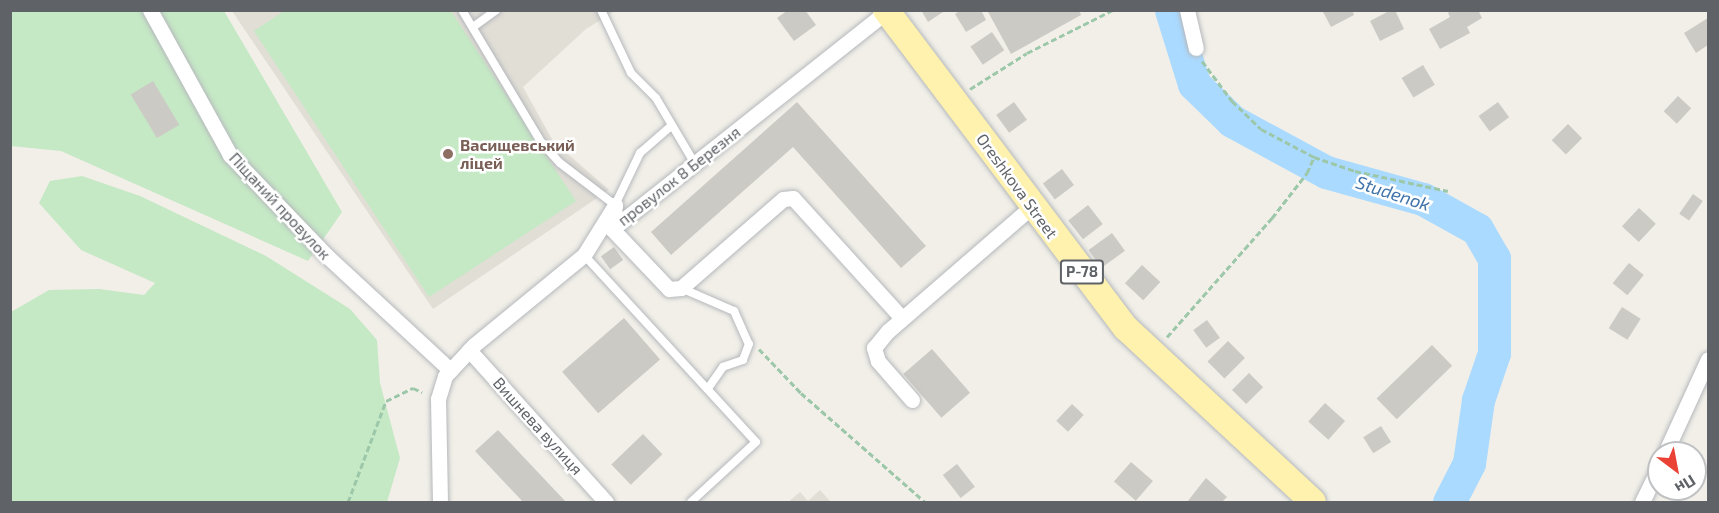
<!DOCTYPE html>
<html>
<head>
<meta charset="utf-8">
<style>
  body { margin:0 }
  #map { position:relative; width:1719px; height:513px; overflow:hidden; background:#f1efe8; font-family:"Exo 2",sans-serif }
  div>[style] { position:absolute }
  [style*='--x'] { left:calc(var(--x)*1px); top:calc(var(--y)*1px); width:calc(var(--w)*1px); rotate:calc(var(--a)*1deg) }
  .education>* { inset:0; background:#e1ded6 }
  .green>* { inset:0; background:#c5e8c5 }
  .river>* { height:33px; margin:-16.5px; padding:0 16.5px; transform-origin:16.5px; border-radius:16.5px; background:#aadaff }
  .building>* { inset:0; background:#cccac5; transform-origin:0 0 }
  .path>* { height:3px; margin-top:-1.5px; transform-origin:0; background:repeating-linear-gradient(90deg,#9cc7a9 0 6px,transparent 0 9px) }
  .roads { filter:drop-shadow(0 0 2px #b5b8bc) drop-shadow(0 0 2px #b5b8bc) }
  .service>* { height:8px; margin:-4px; padding:0 4px; transform-origin:4px; border-radius:4px; background:#fff }
  .minor>* { height:15px; margin:-7.5px; padding:0 7.5px; transform-origin:7.5px; border-radius:7.5px; background:#fff }
  .primary>* { height:26px; margin:-13px; padding:0 13px; transform-origin:13px; border-radius:13px; background:#fff2af }
  .dots>* { width:16px; height:16px; translate:-50% -50%; box-sizing:border-box; border:3px solid #fff; border-radius:50% }
  span { translate:-50% -50%; white-space:nowrap; text-align:center; line-height:1.15; -webkit-text-stroke:5px #fff; paint-order:stroke }
  .shield-label span { padding:2px 4px; background:#fff; border:2px solid; border-radius:4px; -webkit-text-stroke-width:0 }
  .shield-label { font-size:15px; color:#5f6368; font-weight:700 }
  .education-label { font-size:16px; color:#785e54; font-weight:700 }
  .left { translate:0 -50%; text-align:left }
  .street-label { font-size:16px; color:#5f6368 }
  .water-label { font-size:18px; color:#4174aa; font-style:italic }
  .frame { position:absolute; inset:0; border:12px solid #5f6368; pointer-events:none }
  .north { position:absolute; left:1647px; top:441px; width:60px; height:60px; box-sizing:border-box; background:#fff; border:2px solid #bfc1c3; border-radius:50%; rotate:148deg; font-size:16px; font-weight:700; line-height:24px; text-align:center; color:#5f6368 }
  .north::after { content:''; display:block; margin:auto; width:21px; height:27px; background:#ea4335; clip-path:polygon(50% 0,100% 100%,50% 72%,0 100%) }
</style>
</head>
<body>
<div id="map">
  <div class="education">
    <i style="clip-path:polygon(232px 11px,615px 11px,586px 29px,523px 87px,553px 141px,609px 190px,433px 309px)"></i>
    <i style="clip-path:polygon(820px 490px,831px 502px,788px 502px,800px 492px,808px 501px)"></i>
  </div>
  <div class="green">
    <i style="clip-path:polygon(11px 11px,224px 11px,342px 212px,308px 261px,61px 151px,11px 146px)"></i>
    <i style="clip-path:polygon(284px 11px,451px 11px,576px 201px,429px 297px,254px 31px)"></i>
    <i style="clip-path:polygon(82px 176px,140px 196px,266px 256px,350px 309px,377px 340px,380px 383px,400px 458px,387px 502px,11px 502px,11px 312px,49px 290px,99px 289px,144px 295px,155px 283px,81px 250px,39px 203px,50px 181px)"></i>
  </div>
  <div class="river">
    <i style="--x:1171;--y:10;--w:77;--a:72.7"></i>
    <i style="--x:1194;--y:84;--w:53;--a:44.2"></i>
    <i style="--x:1232;--y:121;--w:107;--a:28.5"></i>
    <i style="--x:1326;--y:172;--w:101;--a:15.6"></i>
    <i style="--x:1423;--y:199;--w:62;--a:29.1"></i>
    <i style="--x:1477;--y:229;--w:34;--a:60"></i>
    <i style="--x:1494;--y:258;--w:95;--a:90"></i>
    <i style="--x:1494;--y:353;--w:50;--a:108.8"></i>
    <i style="--x:1478;--y:400;--w:64;--a:98.1"></i>
    <i style="--x:1469;--y:463;--w:44;--a:117.1"></i>
  </div>
  <div class="building">
    <i style="clip-path:polygon(788px 10px,805px 10px,816px 25px,794px 41px,777px 18px)"></i>
    <i style="clip-path:polygon(921px 10px,946px 10px,928px 22px)"></i>
    <i style="clip-path:polygon(961px 10px,981px 10px,986px 20px,966px 32px,955px 14px)"></i>
    <i style="clip-path:polygon(987px 10px,1079px 10px,1081px 15px,1011px 54px)"></i>
    <i style="clip-path:polygon(1322px 10px,1352px 10px,1354px 15px,1331px 27px)"></i>
    <i style="clip-path:polygon(1391px 10px,1395px 10px,1404px 29px,1380px 41px,1370px 21px)"></i>
    <i style="clip-path:polygon(1451px 10px,1478px 10px,1482px 18px,1467px 27px,1470px 33px,1440px 49px,1429px 29px,1450px 17px,1448px 13px)"></i>
    <i style="clip-path:polygon(1708px 18px,1708px 45px,1696px 53px,1684px 33px)"></i>
    <i style="left:992px;top:32px;width:22px;height:26px;rotate:56deg"></i>
    <i style="left:1423px;top:65px;width:23px;height:25px;rotate:59deg"></i>
    <i style="left:153px;top:81px;width:51px;height:26px;rotate:59deg"></i>
    <i style="left:1678px;top:96px;width:18px;height:21px;rotate:43deg"></i>
    <i style="clip-path:polygon(797px 102px,926px 246px,901px 268px,793px 147px,671px 255px,651px 232px)"></i>
    <i style="left:1014px;top:102px;width:22px;height:22px;rotate:54deg"></i>
    <i style="left:1498px;top:102px;width:19px;height:24px;rotate:54deg"></i>
    <i style="left:1568px;top:124px;width:20px;height:23px;rotate:45deg"></i>
    <i style="left:1062px;top:169px;width:20px;height:24px;rotate:53deg"></i>
    <i style="left:1693px;top:194px;width:12px;height:24px;rotate:35deg"></i>
    <i style="left:1088px;top:205px;width:24px;height:25px;rotate:52deg"></i>
    <i style="left:1639px;top:208px;width:23px;height:25px;rotate:43deg"></i>
    <i style="left:1112px;top:233px;width:22px;height:29px;rotate:54deg"></i>
    <i style="left:614px;top:247px;width:16px;height:16px;rotate:55deg"></i>
    <i style="left:1629px;top:263px;width:19px;height:26px;rotate:39deg"></i>
    <i style="left:1142px;top:265px;width:25px;height:25px;rotate:43deg"></i>
    <i style="left:1622px;top:307px;width:22px;height:25px;rotate:32deg"></i>
    <i style="left:624px;top:318px;width:55px;height:82px;rotate:49deg"></i>
    <i style="left:1207px;top:320px;width:22px;height:17px;rotate:54deg"></i>
    <i style="left:1228px;top:341px;width:24px;height:29px;rotate:45deg"></i>
    <i style="left:1432px;top:345px;width:29px;height:77px;rotate:46deg"></i>
    <i style="left:932px;top:349px;width:58px;height:38px;rotate:49deg"></i>
    <i style="left:1249px;top:373px;width:20px;height:24px;rotate:45deg"></i>
    <i style="left:1325px;top:403px;width:27px;height:25px;rotate:42deg"></i>
    <i style="left:1072px;top:404px;width:16px;height:23px;rotate:43deg"></i>
    <i style="left:1381px;top:426px;width:19px;height:21px;rotate:58deg"></i>
    <i style="clip-path:polygon(498px 430px,566px 502px,523px 502px,475px 451px)"></i>
    <i style="left:643px;top:434px;width:28px;height:44px;rotate:46deg"></i>
    <i style="left:1131px;top:462px;width:29px;height:26px;rotate:41deg"></i>
    <i style="left:957px;top:464px;width:29px;height:18px;rotate:52deg"></i>
    <i style="clip-path:polygon(1206px 478px,1227px 497px,1222px 502px,1187px 502px)"></i>
  </div>
  <div class="path">
    <i style="--x:1202;--y:61;--w:50;--a:53.1"></i>
    <i style="--x:1232;--y:101;--w:40;--a:44"></i>
    <i style="--x:1261;--y:129;--w:60;--a:27.8"></i>
    <i style="--x:1314;--y:157;--w:43;--a:18.9"></i>
    <i style="--x:1355;--y:171;--w:95;--a:12.1"></i>
    <i style="--x:970;--y:89;--w:67;--a:-32.3"></i>
    <i style="--x:1027;--y:53;--w:96;--a:-26.6"></i>
    <i style="--x:1167;--y:337;--w:159;--a:-48.6"></i>
    <i style="--x:1272;--y:218;--w:57;--a:-52.1"></i>
    <i style="--x:1307;--y:173;--w:17;--a:-66"></i>
    <i style="--x:759;--y:349;--w:61;--a:46.3"></i>
    <i style="--x:801;--y:393;--w:165;--a:41.3"></i>
    <i style="--x:348;--y:502;--w:108;--a:-69.4"></i>
    <i style="--x:386;--y:401;--w:30;--a:-26"></i>
    <i style="--x:413;--y:388;--w:10;--a:24"></i>
  </div>
  <div class="roads">
    <div class="service">
      <i style="--x:462;--y:10;--w:154;--a:59.1"></i>
      <i style="--x:541;--y:142;--w:28;--a:48"></i>
      <i style="--x:560;--y:163;--w:69;--a:37.4"></i>
      <i style="--x:615;--y:205;--w:58;--a:-64.3"></i>
      <i style="--x:640;--y:153;--w:40;--a:-41"></i>
      <i style="--x:601;--y:10;--w:70;--a:64.5"></i>
      <i style="--x:631;--y:73;--w:35;--a:45"></i>
      <i style="--x:656;--y:98;--w:77;--a:59.4"></i>
      <i style="--x:473;--y:27;--w:29;--a:-36"></i>
      <i style="--x:584;--y:255;--w:254;--a:47.4"></i>
      <i style="--x:756;--y:442;--w:88;--a:137.3"></i>
      <i style="--x:681;--y:288;--w:58;--a:23.5"></i>
      <i style="--x:734;--y:311;--w:36;--a:66"></i>
      <i style="--x:749;--y:344;--w:17;--a:111"></i>
      <i style="--x:743;--y:360;--w:21;--a:161"></i>
      <i style="--x:723;--y:367;--w:24;--a:125"></i>
    </div>
    <div class="minor">
      <i style="--x:150;--y:10;--w:166;--a:61.1"></i>
      <i style="--x:230;--y:155;--w:140;--a:46.2"></i>
      <i style="--x:327;--y:256;--w:168;--a:42.8"></i>
      <i style="--x:1187;--y:10;--w:39;--a:77"></i>
      <i style="--x:612;--y:229;--w:83;--a:46.5"></i>
      <i style="--x:669;--y:289;--w:12;--a:-5"></i>
      <i style="--x:681;--y:288;--w:135;--a:-41.1"></i>
      <i style="--x:783;--y:199;--w:10;--a:-6"></i>
      <i style="--x:793;--y:198;--w:162;--a:47.8"></i>
      <i style="--x:469;--y:350;--w:205;--a:48"></i>
      <i style="--x:912;--y:400;--w:52;--a:-131.1"></i>
      <i style="--x:878;--y:361;--w:14;--a:-107"></i>
      <i style="--x:874;--y:348;--w:22;--a:-51"></i>
      <i style="--x:888;--y:331;--w:189;--a:-40.9"></i>
      <i style="--x:1665;--y:453;--w:103;--a:-65.4"></i>
      <i style="--x:440;--y:502;--w:103;--a:-91.1"></i>
      <i style="--x:438;--y:399;--w:24;--a:-73"></i>
      <i style="--x:445;--y:376;--w:42;--a:-46.9"></i>
      <i style="--x:474;--y:345;--w:142;--a:-39.3"></i>
      <i style="--x:584;--y:255;--w:59;--a:-58.2"></i>
      <i style="--x:615;--y:205;--w:24;--a:97"></i>
      <i style="--x:612;--y:229;--w:351;--a:-38.4"></i>
      <i style="--x:1642;--y:502;--w:39;--a:-64"></i>
    </div>
    <div class="primary">
      <i style="--x:886;--y:10;--w:398;--a:53"></i>
      <i style="--x:1126;--y:328;--w:255;--a:42.9"></i>
    </div>
  </div>
  <div class="dots">
    <i style="left:448px;top:154px;background:#8d6e63"></i>
  </div>
  <div class="shield-label">
    <span style="left:1082px;top:272px">Р-78</span>
  </div>
  <div class="education-label">
    <span class="left" style="left:460px;top:154px">Васищевський<br>ліцей</span>
  </div>
  <div class="street-label">
    <span style="left:679px;top:176px;rotate:-38deg">провулок 8 Березня</span>
    <span style="left:1017px;top:186px;rotate:54deg">Oreshkova Street</span>
    <span style="left:280px;top:206px;rotate:47deg">Піщаний провулок</span>
    <span style="left:538px;top:426px;rotate:48deg">Вишнева вулиця</span>
  </div>
  <div class="water-label">
    <span style="left:1393px;top:193px;rotate:18deg">Studenok</span>
  </div>
  <div class="frame"></div>
  <div class="north">Пн</div>
</div>
</body>
</html>
